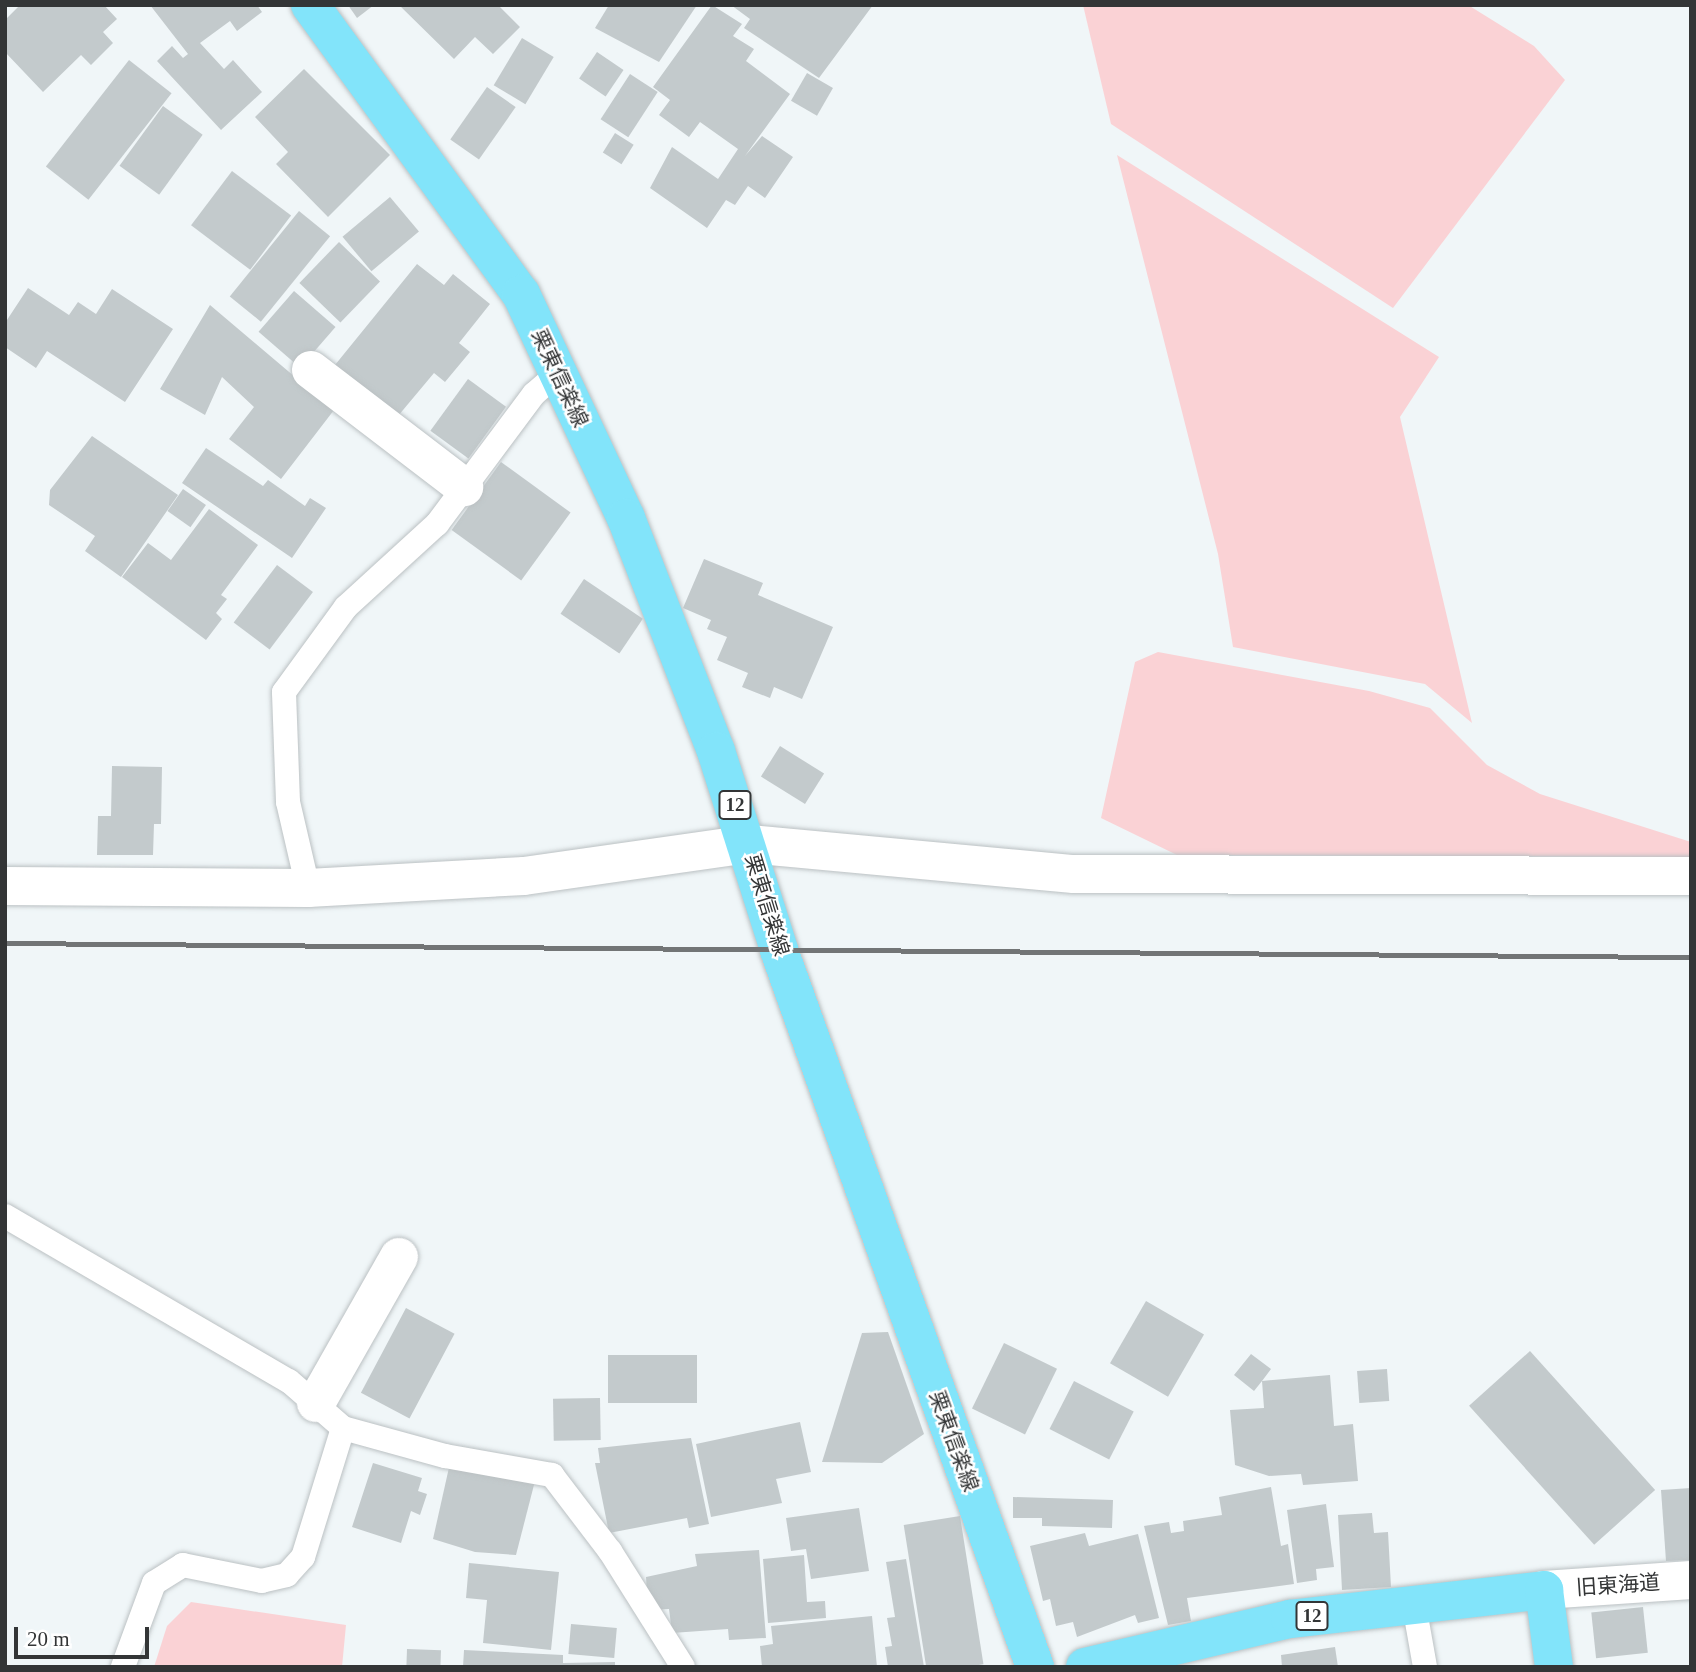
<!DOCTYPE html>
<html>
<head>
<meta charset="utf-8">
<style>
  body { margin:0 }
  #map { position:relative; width:1696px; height:1672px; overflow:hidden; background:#f0f6f8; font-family:"Times New Roman","Noto Sans JP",serif }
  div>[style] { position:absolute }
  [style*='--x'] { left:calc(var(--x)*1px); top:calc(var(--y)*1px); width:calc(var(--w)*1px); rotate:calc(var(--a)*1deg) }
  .green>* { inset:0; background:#fad2d5 }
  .building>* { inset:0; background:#c3cacc; transform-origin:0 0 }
  .roads { filter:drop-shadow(0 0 2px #bbc1c3) drop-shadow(0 0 2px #bbc1c3) }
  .service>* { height:24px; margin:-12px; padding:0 12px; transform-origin:12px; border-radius:12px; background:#fff }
  .minor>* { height:38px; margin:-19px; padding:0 19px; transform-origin:19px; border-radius:19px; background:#fff }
  .tertiary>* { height:38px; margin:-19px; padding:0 19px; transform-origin:19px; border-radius:19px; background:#fff }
  .primary>* { height:38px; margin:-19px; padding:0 19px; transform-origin:19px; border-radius:19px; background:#82e4fa }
  .rail>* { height:5px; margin:-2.5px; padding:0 2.5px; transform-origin:2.5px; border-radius:2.5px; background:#727576 }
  span { translate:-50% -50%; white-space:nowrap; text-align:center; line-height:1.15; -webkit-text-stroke:5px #fff; paint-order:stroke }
  .shield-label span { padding:2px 5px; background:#fff; border:2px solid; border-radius:5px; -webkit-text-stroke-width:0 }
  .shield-label { font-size:19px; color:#333536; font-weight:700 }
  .street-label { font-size:21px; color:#333536 }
  .frame { position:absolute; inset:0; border:7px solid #333536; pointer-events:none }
  .scale { position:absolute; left:14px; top:1627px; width:135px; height:32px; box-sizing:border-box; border:4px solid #333536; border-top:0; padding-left:9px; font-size:21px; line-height:24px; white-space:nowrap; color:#333536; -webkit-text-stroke:5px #fff; paint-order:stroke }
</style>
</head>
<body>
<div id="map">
  <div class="green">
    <i style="clip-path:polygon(1083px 5px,1468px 5px,1534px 46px,1565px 80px,1393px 308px,1111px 124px)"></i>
    <i style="clip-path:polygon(1117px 155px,1439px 357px,1400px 417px,1472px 723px,1425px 684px,1233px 647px,1218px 554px)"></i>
    <i style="clip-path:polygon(1158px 652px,1369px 691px,1430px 708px,1487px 765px,1540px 794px,1691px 842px,1691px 857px,1177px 855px,1101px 818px,1135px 662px)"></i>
    <i style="clip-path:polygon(191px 1602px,346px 1625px,342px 1667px,154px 1667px,167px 1626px)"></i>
  </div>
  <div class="building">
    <i style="clip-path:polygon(20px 5px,104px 5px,117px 19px,103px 32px,113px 43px,91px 65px,81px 55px,43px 92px,5px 52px,5px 20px)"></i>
    <i style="clip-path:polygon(150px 5px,257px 5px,262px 12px,237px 31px,230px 21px,200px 43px,224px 69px,233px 60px,262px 92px,221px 130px,157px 61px,172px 46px,183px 58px,188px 54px)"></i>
    <i style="clip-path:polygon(348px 5px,374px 5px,357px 18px)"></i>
    <i style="clip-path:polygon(399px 5px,498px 5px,520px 27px,493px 54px,475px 37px,454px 59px)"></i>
    <i style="clip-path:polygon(609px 5px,697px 5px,659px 62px,595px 28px)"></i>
    <i style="clip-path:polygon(712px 5px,742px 24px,733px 36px,754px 49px,746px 61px,790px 94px,745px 156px,762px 136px,793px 157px,765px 198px,748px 186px,735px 205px,726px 200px,707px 228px,650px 188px,672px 147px,718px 179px,738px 149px,700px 122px,689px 137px,659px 115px,670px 100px,653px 87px)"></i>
    <i style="clip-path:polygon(731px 5px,873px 5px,819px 78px,744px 28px,750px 19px)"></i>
    <i style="left:522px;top:38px;width:37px;height:55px;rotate:31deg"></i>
    <i style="left:597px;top:52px;width:32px;height:32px;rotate:34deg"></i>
    <i style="left:129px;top:60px;width:54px;height:135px;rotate:38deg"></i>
    <i style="clip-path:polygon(304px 69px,390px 155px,328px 217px,276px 164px,288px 152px,255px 117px)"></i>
    <i style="left:807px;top:73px;width:30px;height:32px;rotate:30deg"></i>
    <i style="left:630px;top:74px;width:33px;height:54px;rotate:33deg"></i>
    <i style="left:487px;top:87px;width:35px;height:64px;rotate:35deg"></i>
    <i style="left:163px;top:106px;width:49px;height:74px;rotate:36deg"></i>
    <i style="left:615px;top:133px;width:22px;height:23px;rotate:32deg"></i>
    <i style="left:232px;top:171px;width:74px;height:68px;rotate:37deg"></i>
    <i style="left:390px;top:197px;width:45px;height:62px;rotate:50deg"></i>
    <i style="left:299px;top:211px;width:40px;height:110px;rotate:39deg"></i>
    <i style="left:339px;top:242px;width:57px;height:57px;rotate:44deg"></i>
    <i style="clip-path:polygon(417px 264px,444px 285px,453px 274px,490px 304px,459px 343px,470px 352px,445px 382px,434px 373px,398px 416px,335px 365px)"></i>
    <i style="clip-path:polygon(28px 288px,69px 315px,78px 302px,96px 314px,112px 289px,173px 329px,125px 402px,47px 351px,36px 368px,5px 347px,5px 323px)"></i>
    <i style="left:294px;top:291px;width:55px;height:54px;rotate:41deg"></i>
    <i style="clip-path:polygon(210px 305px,334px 410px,281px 479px,229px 439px,254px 407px,222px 377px,205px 415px,160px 389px)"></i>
    <i style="left:468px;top:379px;width:47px;height:64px;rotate:36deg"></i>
    <i style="clip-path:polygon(92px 436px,178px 495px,121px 577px,85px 551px,95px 536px,49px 505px,50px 490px)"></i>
    <i style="clip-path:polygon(206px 448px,263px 486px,268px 480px,305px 506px,310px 498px,326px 508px,292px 558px,182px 483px)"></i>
    <i style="left:501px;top:462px;width:86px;height:84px;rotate:36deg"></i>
    <i style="left:183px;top:489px;width:28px;height:27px;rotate:35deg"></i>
    <i style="clip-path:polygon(209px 509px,258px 545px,221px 595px,227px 599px,216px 613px,222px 619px,206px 640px,122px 577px,148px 543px,171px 560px)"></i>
    <i style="clip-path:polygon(704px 559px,763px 583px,758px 595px,833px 627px,802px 699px,774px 687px,770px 698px,742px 687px,748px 673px,717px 660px,727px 637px,707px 629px,711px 620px,683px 608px)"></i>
    <i style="left:277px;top:565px;width:45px;height:72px;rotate:37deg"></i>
    <i style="left:584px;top:579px;width:71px;height:42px;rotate:34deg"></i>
    <i style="left:780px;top:746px;width:52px;height:36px;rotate:32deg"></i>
    <i style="clip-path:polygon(112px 766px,162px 767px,161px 824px,154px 824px,153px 855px,97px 855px,98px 816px,111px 816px)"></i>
    <i style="left:1146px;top:1301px;width:67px;height:72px;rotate:30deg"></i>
    <i style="left:406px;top:1308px;width:55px;height:96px;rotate:28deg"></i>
    <i style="clip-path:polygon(888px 1332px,924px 1434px,882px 1463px,822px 1462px,862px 1333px)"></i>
    <i style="left:1004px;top:1343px;width:59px;height:73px;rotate:26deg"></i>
    <i style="left:1530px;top:1351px;width:187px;height:82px;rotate:48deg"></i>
    <i style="clip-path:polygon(1251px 1354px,1271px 1369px,1262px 1381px,1330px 1375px,1334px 1426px,1353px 1424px,1358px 1481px,1303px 1485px,1301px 1474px,1269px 1476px,1235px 1465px,1230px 1410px,1264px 1408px,1262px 1381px,1254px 1391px,1234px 1375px)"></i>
    <i style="left:697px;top:1355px;width:48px;height:89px;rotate:90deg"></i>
    <i style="left:1387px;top:1369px;width:32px;height:30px;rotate:86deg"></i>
    <i style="left:1074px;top:1381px;width:67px;height:54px;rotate:27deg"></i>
    <i style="left:600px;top:1398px;width:42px;height:47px;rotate:89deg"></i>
    <i style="clip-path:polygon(800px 1422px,811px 1472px,776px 1479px,782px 1503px,711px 1517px,696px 1444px)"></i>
    <i style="clip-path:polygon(691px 1438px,709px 1524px,689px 1528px,687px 1518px,609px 1533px,595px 1463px,600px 1463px,598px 1448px)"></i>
    <i style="clip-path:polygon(373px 1463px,422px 1478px,418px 1491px,427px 1494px,420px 1515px,411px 1511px,401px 1543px,352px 1527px)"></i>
    <i style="clip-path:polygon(450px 1463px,535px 1481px,516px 1555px,475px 1552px,433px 1539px)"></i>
    <i style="clip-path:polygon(1271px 1487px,1281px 1546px,1288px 1544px,1294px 1584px,1187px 1598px,1191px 1621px,1168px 1625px,1144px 1526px,1169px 1522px,1171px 1533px,1184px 1531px,1183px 1521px,1222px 1515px,1219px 1497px)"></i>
    <i style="clip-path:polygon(1691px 1488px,1691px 1560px,1666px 1561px,1661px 1490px)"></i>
    <i style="clip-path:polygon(1013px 1497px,1113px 1500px,1112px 1528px,1042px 1526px,1042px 1518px,1013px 1518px)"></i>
    <i style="clip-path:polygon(1326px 1504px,1334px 1567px,1316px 1569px,1317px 1580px,1297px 1583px,1287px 1510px)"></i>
    <i style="clip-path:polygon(859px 1508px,869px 1571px,811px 1579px,806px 1549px,791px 1551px,786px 1518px)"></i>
    <i style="clip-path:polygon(1372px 1513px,1374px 1533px,1388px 1532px,1391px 1587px,1342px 1590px,1338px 1515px)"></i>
    <i style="left:960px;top:1516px;width:150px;height:57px;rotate:81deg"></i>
    <i style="clip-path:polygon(1085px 1533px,1089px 1546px,1138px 1534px,1159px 1618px,1138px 1623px,1135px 1615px,1077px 1637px,1073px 1622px,1056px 1626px,1050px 1599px,1043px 1601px,1030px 1546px)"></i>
    <i style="clip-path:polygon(759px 1550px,766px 1638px,729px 1640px,728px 1629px,672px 1633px,669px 1609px,648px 1610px,646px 1577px,697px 1566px,695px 1554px)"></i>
    <i style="clip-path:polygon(804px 1555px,807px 1602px,825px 1601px,826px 1618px,768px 1623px,763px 1559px)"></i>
    <i style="clip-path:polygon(906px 1559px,924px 1667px,888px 1667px,885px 1647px,892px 1646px,887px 1618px,895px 1617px,886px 1562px)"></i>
    <i style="clip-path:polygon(469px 1563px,559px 1572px,551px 1650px,483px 1643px,487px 1600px,466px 1598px)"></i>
    <i style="left:1643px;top:1607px;width:46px;height:52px;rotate:84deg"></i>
    <i style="clip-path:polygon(872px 1616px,877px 1667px,762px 1667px,760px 1646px,773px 1644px,771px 1626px)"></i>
    <i style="left:571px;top:1624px;width:46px;height:30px;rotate:5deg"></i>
    <i style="clip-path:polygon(1335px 1647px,1338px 1667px,1282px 1667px,1281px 1655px)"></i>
    <i style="left:407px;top:1649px;width:34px;height:18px;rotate:2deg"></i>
    <i style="clip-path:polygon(464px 1650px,563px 1655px,563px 1663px,615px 1662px,615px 1667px,463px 1667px)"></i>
  </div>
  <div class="roads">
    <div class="service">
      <i style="--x:308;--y:888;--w:88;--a:-103.1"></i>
      <i style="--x:288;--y:802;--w:110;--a:-92.1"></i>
      <i style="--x:284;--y:692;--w:105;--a:-53.9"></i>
      <i style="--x:346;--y:607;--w:123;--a:-42.4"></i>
      <i style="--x:437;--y:524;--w:162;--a:-53.3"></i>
      <i style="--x:534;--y:394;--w:32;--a:-41"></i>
      <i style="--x:5;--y:1216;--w:328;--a:30.2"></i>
      <i style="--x:289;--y:1381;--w:72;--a:41"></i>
      <i style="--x:343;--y:1428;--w:135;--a:107.2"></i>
      <i style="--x:303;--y:1557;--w:24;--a:132"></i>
      <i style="--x:287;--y:1575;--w:26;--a:167"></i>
      <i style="--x:262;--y:1581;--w:81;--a:-168.6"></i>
      <i style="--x:183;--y:1565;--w:34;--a:148"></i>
      <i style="--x:154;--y:1583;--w:90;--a:110.3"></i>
      <i style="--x:343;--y:1428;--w:106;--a:15.4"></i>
      <i style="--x:445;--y:1456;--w:109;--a:10.1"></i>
      <i style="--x:552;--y:1475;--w:96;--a:52.7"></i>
      <i style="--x:610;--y:1551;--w:137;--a:57.8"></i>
      <i style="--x:1414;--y:1605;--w:63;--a:79.9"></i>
    </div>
    <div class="minor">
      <i style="--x:311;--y:370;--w:193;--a:37.4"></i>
      <i style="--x:316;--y:1403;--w:168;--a:-60.4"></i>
      <i style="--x:1544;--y:1590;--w:147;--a:-3.9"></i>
    </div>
    <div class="tertiary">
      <i style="--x:5;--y:886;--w:303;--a:0.4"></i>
      <i style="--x:308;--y:888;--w:216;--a:-3.2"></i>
      <i style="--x:524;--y:876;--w:227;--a:-8.1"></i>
      <i style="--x:749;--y:844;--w:326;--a:5.3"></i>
      <i style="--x:1074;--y:874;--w:617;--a:0.19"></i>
    </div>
    <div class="primary">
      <i style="--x:310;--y:5;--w:358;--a:53.9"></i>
      <i style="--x:521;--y:294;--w:247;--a:64.9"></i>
      <i style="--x:626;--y:518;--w:250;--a:68.9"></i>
      <i style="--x:716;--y:751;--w:209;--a:72.4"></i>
      <i style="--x:779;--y:950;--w:761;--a:70.35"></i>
      <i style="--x:1085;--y:1667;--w:211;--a:-13.2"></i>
      <i style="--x:1290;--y:1619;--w:256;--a:-6.5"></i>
      <i style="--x:1544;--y:1590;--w:78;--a:82.6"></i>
    </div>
  </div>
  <div class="rail">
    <i style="--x:5;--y:943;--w:1686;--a:0.48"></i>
  </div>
  <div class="shield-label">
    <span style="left:735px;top:805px">12</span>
    <span style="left:1312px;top:1616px">12</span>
  </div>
  <div class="street-label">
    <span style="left:560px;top:378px;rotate:65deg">栗東信楽線</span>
    <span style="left:767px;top:905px;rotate:73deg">栗東信楽線</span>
    <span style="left:954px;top:1441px;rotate:70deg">栗東信楽線</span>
    <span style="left:1618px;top:1585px;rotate:-4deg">旧東海道</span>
  </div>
  <div class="frame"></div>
  <div class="scale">20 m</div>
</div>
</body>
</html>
